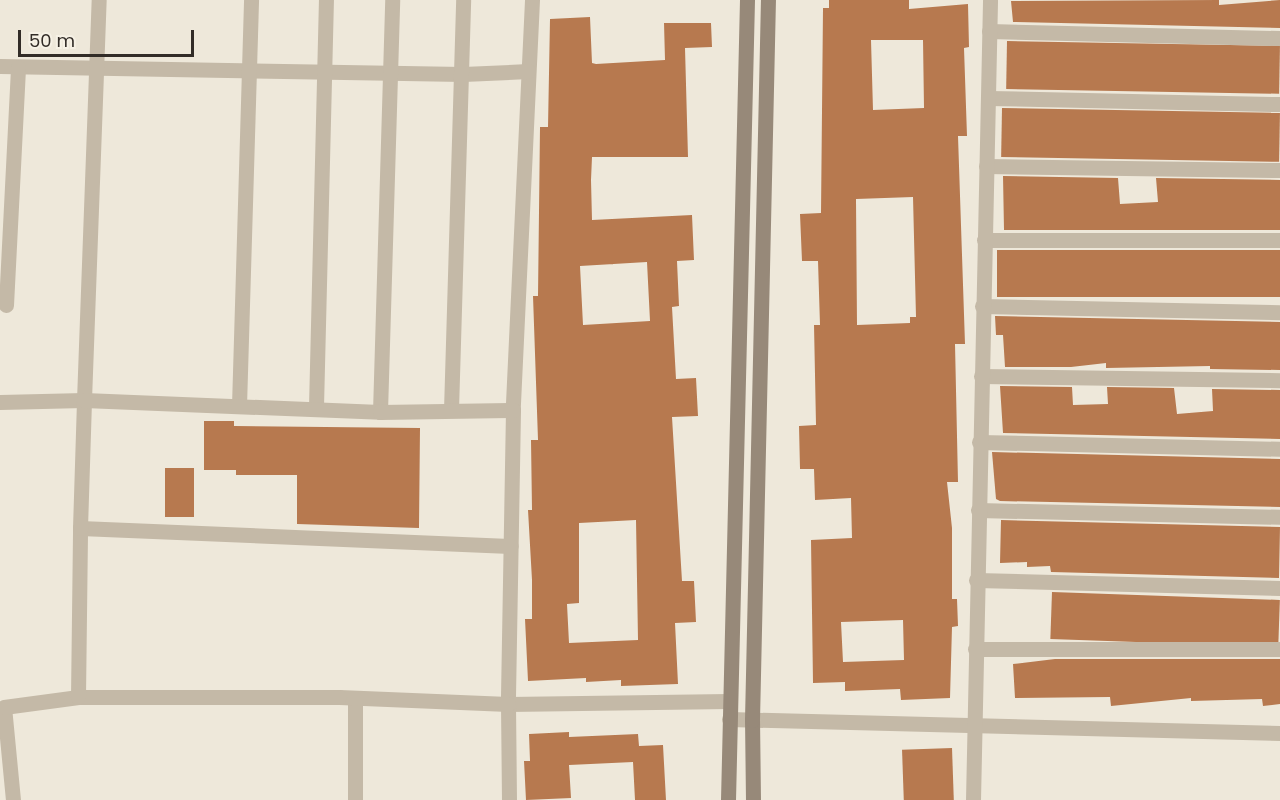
<!DOCTYPE html>
<html>
<head>
<meta charset="utf-8">
<style>
  body { margin:0 }
  #map { position:relative; width:1280px; height:800px; overflow:hidden; background:#eee8da; font-family:Poppins,sans-serif }
  div>[style] { position:absolute }
  [style*='--x'] { left:calc(var(--x)*1px); top:calc(var(--y)*1px); width:calc(var(--w)*1px); rotate:calc(var(--a)*1deg) }
  .building>* { inset:0; background:#b7794f; transform-origin:0 0 }
  .minor>* { height:15px; margin:-7.5px; padding:0 7.5px; transform-origin:7.5px; border-radius:7.5px; background:#c4b9a7 }
  .secondary>* { height:15px; margin:-7.5px; padding:0 7.5px; transform-origin:7.5px; border-radius:7.5px; background:#978979 }
  span { translate:-50% -50%; white-space:nowrap; text-align:center; line-height:1.15; -webkit-text-stroke:4.5px #f6f1e5; paint-order:stroke }
  .scale { position:absolute; left:18px; top:30px; width:176px; height:27px; box-sizing:border-box; border:3px solid #322c27; border-top:0; padding-left:8px; font-size:18px; line-height:21px; white-space:nowrap; color:#322c27; -webkit-text-stroke:4px #f6f1e5; paint-order:stroke }
</style>
</head>
<body>
<div id="map">
  <div class="building">
    <i style="clip-path:polygon(evenodd,829px 0,909px 0,909px 9px,968px 4px,969px 47px,964px 48px,967px 136px,958px 136px,965px 344px,955px 344px,958px 482px,947px 482px,952px 528px,952px 599px,957px 599px,958px 626px,952px 627px,950px 698px,901px 700px,900px 689px,845px 691px,845px 682px,813px 683px,811px 540px,852px 538px,851px 498px,815px 500px,814px 469px,800px 469px,799px 426px,816px 425px,814px 325px,820px 325px,818px 261px,802px 261px,800px 214px,821px 213px,823px 8px,829px 8px,829px 0,871px 40px,923px 40px,924px 108px,873px 110px,871px 40px,829px 0,913px 197px,916px 317px,910px 317px,910px 323px,857px 325px,856px 199px,913px 197px,829px 0,903px 620px,904px 660px,843px 662px,841px 622px,903px 620px)"></i>
    <i style="clip-path:polygon(1219px 0,1219px 5px,1280px 0,1280px 28px,1013px 22px,1011px 1px)"></i>
    <i style="clip-path:polygon(evenodd,590px 17px,592px 63px,596px 64px,665px 60px,664px 23px,711px 23px,712px 47px,685px 48px,688px 157px,592px 157px,591px 180px,592px 220px,692px 215px,694px 260px,677px 261px,679px 306px,672px 307px,676px 379px,696px 378px,698px 416px,672px 417px,682px 581px,694px 581px,696px 622px,675px 623px,678px 684px,621px 686px,621px 680px,586px 682px,586px 678px,528px 681px,525px 619px,532px 619px,532px 580px,528px 510px,532px 510px,531px 440px,538px 440px,533px 296px,538px 296px,540px 127px,548px 127px,550px 19px,590px 17px,647px 262px,650px 321px,583px 325px,580px 266px,647px 262px,590px 17px,636px 520px,638px 640px,569px 643px,567px 604px,579px 603px,579px 523px,636px 520px)"></i>
    <i style="left:1007px;top:41px;width:273px;height:48px;rotate:1deg"></i>
    <i style="left:1002px;top:108px;width:278px;height:49px;rotate:1deg"></i>
    <i style="clip-path:polygon(1003px 176px,1118px 178px,1120px 204px,1158px 202px,1156px 178px,1280px 180px,1280px 230px,1004px 230px)"></i>
    <i style="left:997px;top:250px;width:283px;height:47px"></i>
    <i style="clip-path:polygon(995px 316px,1280px 322px,1280px 370px,1210px 369px,1210px 366px,1106px 368px,1106px 363px,1071px 367px,1005px 367px,1003px 335px,996px 335px)"></i>
    <i style="clip-path:polygon(1000px 386px,1072px 387px,1073px 405px,1108px 404px,1107px 387px,1174px 388px,1177px 414px,1213px 411px,1212px 389px,1280px 390px,1280px 439px,1003px 433px)"></i>
    <i style="clip-path:polygon(204px 421px,234px 421px,234px 426px,420px 428px,419px 528px,297px 524px,297px 475px,236px 475px,236px 470px,204px 470px)"></i>
    <i style="clip-path:polygon(992px 452px,1280px 459px,1280px 507px,1000px 501px,996px 499px)"></i>
    <i style="left:165px;top:468px;width:29px;height:49px"></i>
    <i style="clip-path:polygon(1001px 520px,1280px 527px,1279px 578px,1051px 572px,1050px 566px,1027px 567px,1027px 562px,1000px 563px)"></i>
    <i style="left:1052px;top:592px;width:228px;height:47px;rotate:2deg"></i>
    <i style="clip-path:polygon(1055px 659px,1280px 659px,1280px 704px,1263px 706px,1262px 699px,1191px 701px,1191px 698px,1111px 706px,1110px 697px,1015px 698px,1013px 664px)"></i>
    <i style="clip-path:polygon(569px 732px,569px 737px,638px 734px,639px 746px,663px 745px,666px 800px,635px 800px,633px 762px,569px 765px,571px 798px,526px 800px,524px 761px,530px 761px,529px 734px)"></i>
    <i style="left:952px;top:748px;width:52px;height:50px;rotate:88deg"></i>
  </div>
  <div class="minor">
    <i style="--x:532;--y:0;--w:410;--a:92.7"></i>
    <i style="--x:513;--y:410;--w:294;--a:91"></i>
    <i style="--x:508;--y:704;--w:221;--a:-0.8"></i>
    <i style="--x:989;--y:31;--w:291;--a:1.4"></i>
    <i style="--x:0;--y:66;--w:463;--a:1"></i>
    <i style="--x:463;--y:74;--w:65;--a:-2.6"></i>
    <i style="--x:988;--y:98;--w:292;--a:1.2"></i>
    <i style="--x:986;--y:166;--w:294;--a:0.8"></i>
    <i style="--x:984;--y:240;--w:296;--a:0"></i>
    <i style="--x:6;--y:305;--w:238;--a:-87.1"></i>
    <i style="--x:982;--y:306;--w:298;--a:1.2"></i>
    <i style="--x:981;--y:376;--w:299;--a:0.8"></i>
    <i style="--x:0;--y:402;--w:84;--a:-1.4"></i>
    <i style="--x:84;--y:400;--w:400;--a:-87.9"></i>
    <i style="--x:239;--y:406;--w:406;--a:-88.3"></i>
    <i style="--x:316;--y:407;--w:407;--a:-88.6"></i>
    <i style="--x:451;--y:410;--w:410;--a:-88.3"></i>
    <i style="--x:380;--y:412;--w:412;--a:-88.3"></i>
    <i style="--x:979;--y:442;--w:301;--a:1.3"></i>
    <i style="--x:978;--y:510;--w:302;--a:1.3"></i>
    <i style="--x:80;--y:528;--w:431;--a:2.4"></i>
    <i style="--x:976;--y:580;--w:304;--a:1.5"></i>
    <i style="--x:975;--y:649;--w:305;--a:0"></i>
    <i style="--x:355;--y:698;--w:102;--a:90"></i>
    <i style="--x:729;--y:719;--w:551;--a:1.46"></i>
    <i style="--x:13;--y:800;--w:93;--a:-95.5"></i>
    <i style="--x:4;--y:707;--w:75;--a:-7.7"></i>
    <i style="--x:509;--y:800;--w:96;--a:-90.6"></i>
    <i style="--x:508;--y:704;--w:169;--a:-177.6"></i>
    <i style="--x:339;--y:697;--w:261;--a:180"></i>
    <i style="--x:78;--y:697;--w:169;--a:-89.3"></i>
    <i style="--x:80;--y:528;--w:128;--a:-88.2"></i>
    <i style="--x:84;--y:400;--w:296;--a:2.3"></i>
    <i style="--x:380;--y:412;--w:133;--a:-0.9"></i>
    <i style="--x:973;--y:800;--w:800;--a:-88.78"></i>
  </div>
  <div class="secondary">
    <i style="--x:728;--y:800;--w:800;--a:-88.64"></i>
    <i style="--x:753;--y:800;--w:80;--a:-90.7"></i>
    <i style="--x:752;--y:720;--w:720;--a:-88.73"></i>
  </div>
  <div class="scale">50 m</div>
</div>
</body>
</html>
